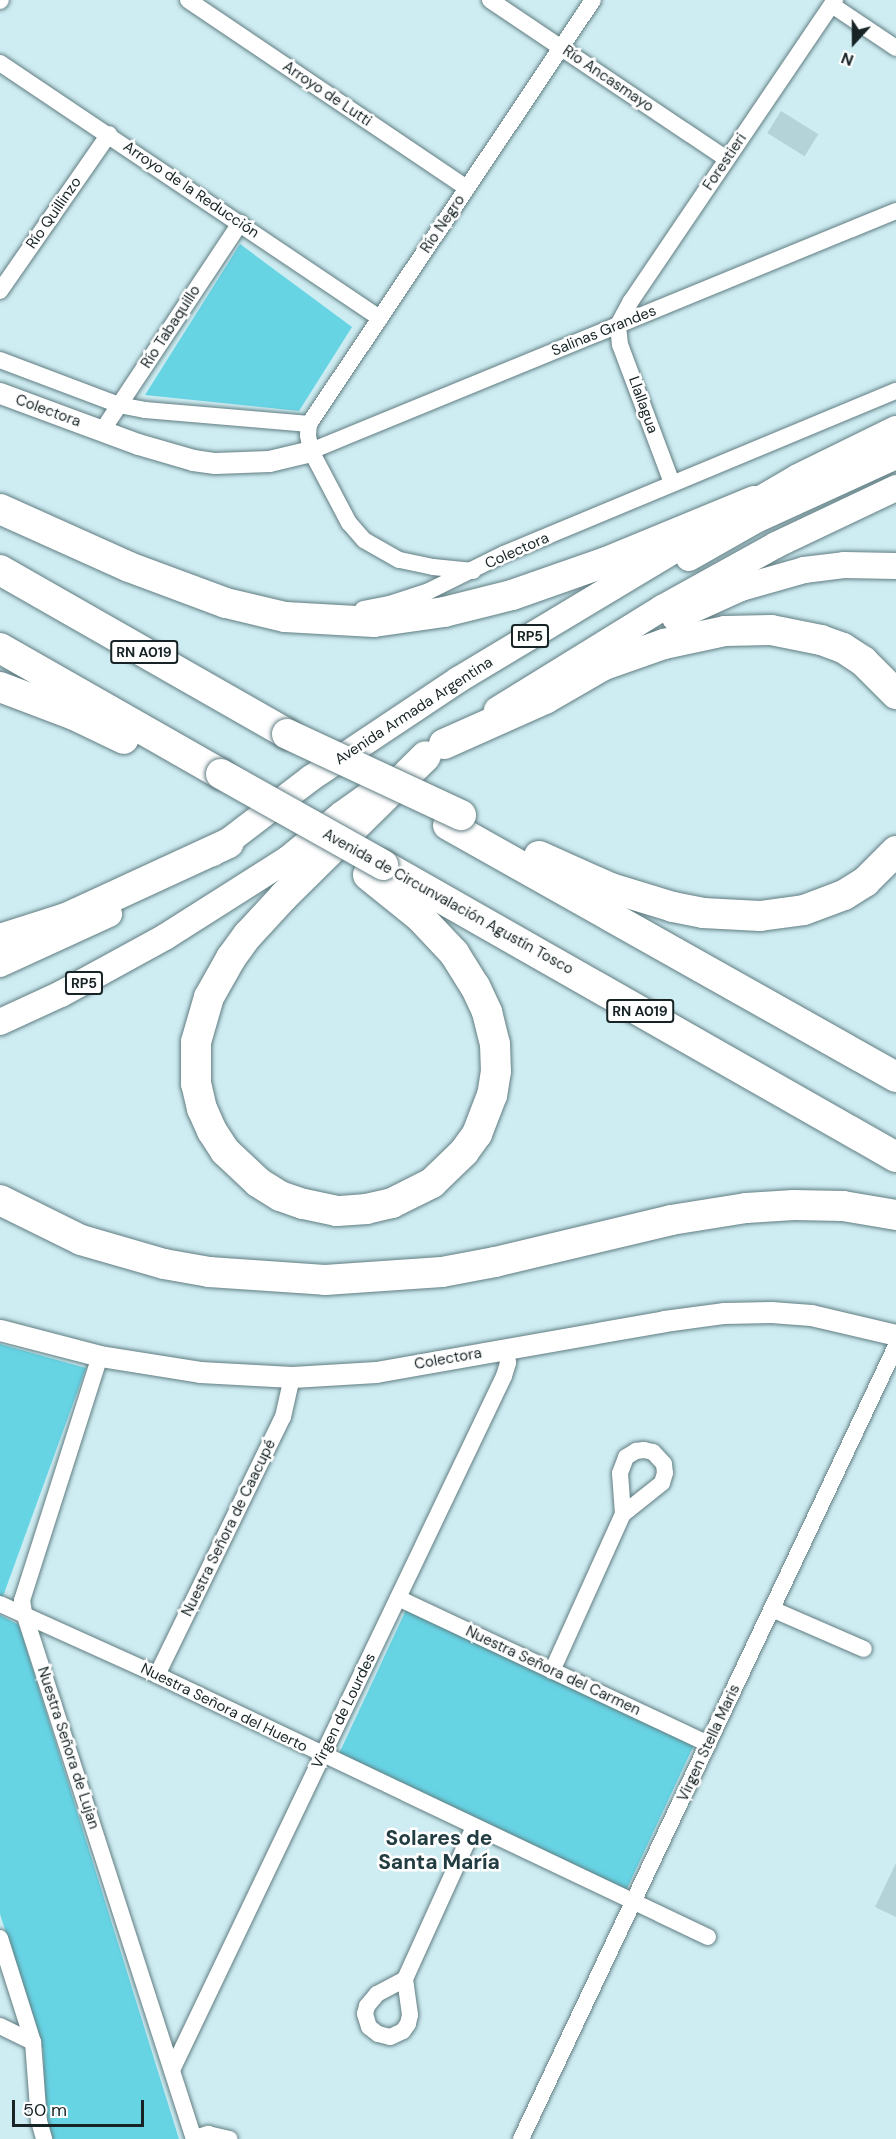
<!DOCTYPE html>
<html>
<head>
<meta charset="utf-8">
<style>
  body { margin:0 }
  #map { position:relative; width:896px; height:2139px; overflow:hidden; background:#ceedf2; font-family:"DM Sans",sans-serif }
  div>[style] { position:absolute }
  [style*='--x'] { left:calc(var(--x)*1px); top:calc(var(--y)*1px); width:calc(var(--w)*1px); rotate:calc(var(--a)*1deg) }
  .green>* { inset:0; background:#67d4e4; transform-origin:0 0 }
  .building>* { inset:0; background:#b4d3d8; transform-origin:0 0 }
  .roads { filter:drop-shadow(0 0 2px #617d82) drop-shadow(0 0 2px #617d82) }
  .minor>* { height:16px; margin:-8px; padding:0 8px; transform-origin:8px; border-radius:8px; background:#fff }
  .tertiary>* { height:21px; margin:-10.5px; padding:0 10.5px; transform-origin:10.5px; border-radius:10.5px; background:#fff }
  .primary>* { height:26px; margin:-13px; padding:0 13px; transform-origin:13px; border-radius:13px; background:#fff }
  .motorway>* { height:30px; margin:-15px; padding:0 15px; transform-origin:15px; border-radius:15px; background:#fff }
  .bridges { filter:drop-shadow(0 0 2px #617d82) drop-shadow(0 0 2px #617d82) }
  .motorway-bridge>* { height:30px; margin:-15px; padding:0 15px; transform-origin:15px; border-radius:15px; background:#fff }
  span { translate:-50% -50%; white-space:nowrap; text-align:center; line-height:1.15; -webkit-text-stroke:5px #fff; paint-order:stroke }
  .shield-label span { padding:2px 4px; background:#fff; border:2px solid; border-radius:4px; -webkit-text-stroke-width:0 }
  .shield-label { font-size:14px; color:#172325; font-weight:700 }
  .street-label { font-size:15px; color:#172325 }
  .district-label { font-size:21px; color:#223d41; font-weight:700 }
  .north { position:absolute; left:824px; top:12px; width:60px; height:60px; -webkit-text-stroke:4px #fff; paint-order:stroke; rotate:201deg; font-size:16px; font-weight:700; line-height:24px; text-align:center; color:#172325 }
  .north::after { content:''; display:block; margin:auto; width:21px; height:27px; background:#172325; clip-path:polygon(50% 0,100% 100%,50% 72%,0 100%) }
  .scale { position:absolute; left:12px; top:2100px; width:132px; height:27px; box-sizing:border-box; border:3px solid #172325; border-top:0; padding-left:8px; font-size:18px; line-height:21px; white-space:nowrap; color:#172325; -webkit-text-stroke:4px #fff; paint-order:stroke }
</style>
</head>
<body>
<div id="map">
  <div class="green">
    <i style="clip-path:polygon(240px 244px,352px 327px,299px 411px,145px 395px)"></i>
    <i style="clip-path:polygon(0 1344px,86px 1368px,2px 1599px,0 1598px)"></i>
    <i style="left:406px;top:1610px;width:318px;height:160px;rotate:25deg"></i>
    <i style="clip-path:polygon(0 1615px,19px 1625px,179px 2139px,53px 2139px,46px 2117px,43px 2049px,0 1914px)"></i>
  </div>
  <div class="building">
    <i style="left:781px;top:111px;width:44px;height:26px;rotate:32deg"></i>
    <i style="clip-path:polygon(896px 1863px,896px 1917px,875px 1907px)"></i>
  </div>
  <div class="roads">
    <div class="minor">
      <i style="--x:188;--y:0;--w:336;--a:34"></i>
      <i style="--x:490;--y:0;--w:285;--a:33.9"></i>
      <i style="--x:0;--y:1;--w:1;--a:-45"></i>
      <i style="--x:832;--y:5;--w:77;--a:33.9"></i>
      <i style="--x:0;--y:63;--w:458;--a:33.9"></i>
      <i style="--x:0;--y:291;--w:191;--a:-55.2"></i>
      <i style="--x:0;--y:360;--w:127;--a:20.7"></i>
      <i style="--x:119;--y:405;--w:26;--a:11"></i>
      <i style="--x:145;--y:410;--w:165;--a:4.9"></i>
      <i style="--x:102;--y:431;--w:250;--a:-56.4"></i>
      <i style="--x:311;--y:451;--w:632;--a:-22.31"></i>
      <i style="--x:672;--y:483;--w:147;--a:-110.6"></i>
      <i style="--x:620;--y:345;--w:20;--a:-96"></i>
      <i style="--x:618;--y:325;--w:27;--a:-62"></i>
      <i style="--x:631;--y:301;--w:364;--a:-55.9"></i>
      <i style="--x:473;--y:571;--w:40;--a:-174.3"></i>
      <i style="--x:433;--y:567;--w:35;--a:-168"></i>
      <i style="--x:399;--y:560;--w:40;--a:-150.3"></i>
      <i style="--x:364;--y:540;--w:23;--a:-131"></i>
      <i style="--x:349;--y:523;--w:81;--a:-117.8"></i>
      <i style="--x:311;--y:451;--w:16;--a:-101"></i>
      <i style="--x:308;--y:435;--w:11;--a:-85"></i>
      <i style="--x:309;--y:424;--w:510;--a:-56.19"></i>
      <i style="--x:363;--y:609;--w:26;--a:-11"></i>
      <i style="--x:389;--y:604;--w:42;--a:-18"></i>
      <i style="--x:429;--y:591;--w:84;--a:-26.3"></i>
      <i style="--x:504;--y:554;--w:425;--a:-22.6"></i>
      <i style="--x:100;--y:1356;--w:256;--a:107.7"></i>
      <i style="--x:22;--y:1600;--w:13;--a:81"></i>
      <i style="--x:24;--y:1613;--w:553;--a:72.09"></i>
      <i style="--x:644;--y:1450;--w:9;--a:13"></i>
      <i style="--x:653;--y:1452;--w:16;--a:47"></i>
      <i style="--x:664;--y:1464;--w:9;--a:84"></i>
      <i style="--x:665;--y:1473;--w:10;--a:107"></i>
      <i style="--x:662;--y:1483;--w:50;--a:141.5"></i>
      <i style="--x:623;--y:1514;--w:41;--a:-94.2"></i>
      <i style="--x:620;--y:1473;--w:17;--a:-69"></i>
      <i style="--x:626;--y:1457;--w:12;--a:-31"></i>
      <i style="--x:636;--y:1451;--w:8;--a:-7"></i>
      <i style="--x:398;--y:1598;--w:343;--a:25.2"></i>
      <i style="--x:0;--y:1604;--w:172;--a:24.3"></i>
      <i style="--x:157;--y:1675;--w:610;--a:25.43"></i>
      <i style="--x:772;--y:1609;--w:100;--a:23.5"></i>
      <i style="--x:552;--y:1671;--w:172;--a:-65.7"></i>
      <i style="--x:157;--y:1675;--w:287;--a:-64"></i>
      <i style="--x:283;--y:1417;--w:41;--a:-77.3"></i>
      <i style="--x:0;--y:1938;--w:109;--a:72.4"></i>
      <i style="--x:33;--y:2042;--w:79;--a:85.7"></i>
      <i style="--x:39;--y:2121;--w:19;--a:74"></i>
      <i style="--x:405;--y:1979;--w:167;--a:-65.6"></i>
      <i style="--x:405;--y:1979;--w:36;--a:82"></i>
      <i style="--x:410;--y:2015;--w:9;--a:103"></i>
      <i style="--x:408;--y:2024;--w:9;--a:126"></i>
      <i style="--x:403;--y:2031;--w:14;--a:155"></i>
      <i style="--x:390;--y:2037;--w:12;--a:-166"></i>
      <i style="--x:378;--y:2034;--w:11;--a:-142"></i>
      <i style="--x:369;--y:2027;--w:14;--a:-107"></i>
      <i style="--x:365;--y:2014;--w:8;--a:-76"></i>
      <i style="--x:367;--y:2006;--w:16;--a:-50"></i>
      <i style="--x:377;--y:1994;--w:32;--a:-28"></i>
      <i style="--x:0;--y:2026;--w:37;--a:26"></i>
      <i style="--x:172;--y:2070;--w:769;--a:-64.43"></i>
      <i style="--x:504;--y:1376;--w:14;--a:-73"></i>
      <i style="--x:508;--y:1363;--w:13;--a:-99"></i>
      <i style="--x:194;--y:2138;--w:15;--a:-16"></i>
      <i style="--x:208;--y:2134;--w:22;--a:13"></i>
      <i style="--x:521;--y:2139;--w:877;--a:-64.69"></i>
    </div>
    <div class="tertiary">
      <i style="--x:0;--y:393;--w:147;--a:20.3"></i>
      <i style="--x:138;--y:444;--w:57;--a:16.2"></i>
      <i style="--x:193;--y:460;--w:22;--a:8"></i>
      <i style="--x:215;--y:463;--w:54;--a:-2.1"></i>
      <i style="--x:269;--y:461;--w:43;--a:-13.4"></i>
      <i style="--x:0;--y:1330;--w:103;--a:14.6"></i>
      <i style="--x:100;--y:1356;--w:101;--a:9.1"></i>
      <i style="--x:200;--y:1372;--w:92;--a:3.1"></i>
      <i style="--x:292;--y:1377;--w:84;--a:-3.4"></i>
      <i style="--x:376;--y:1372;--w:292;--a:-10"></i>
      <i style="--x:664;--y:1321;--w:61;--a:-7.6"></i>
      <i style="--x:724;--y:1313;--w:47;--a:-1.2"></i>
      <i style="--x:771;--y:1312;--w:40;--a:4.3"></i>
      <i style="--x:811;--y:1315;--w:87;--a:13.2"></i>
    </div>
    <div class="primary">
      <i style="--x:738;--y:512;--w:69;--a:-30.3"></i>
      <i style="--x:798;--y:477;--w:109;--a:-26.1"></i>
      <i style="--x:689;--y:558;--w:77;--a:-29.6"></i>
      <i style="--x:756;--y:520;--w:154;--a:-24.6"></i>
      <i style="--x:675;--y:618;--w:72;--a:-24.4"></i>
      <i style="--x:741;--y:588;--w:66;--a:-15.9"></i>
      <i style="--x:804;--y:570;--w:40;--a:-7.1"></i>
      <i style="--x:844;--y:565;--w:52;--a:1.1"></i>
      <i style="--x:497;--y:710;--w:194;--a:-31.7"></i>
      <i style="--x:662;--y:608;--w:130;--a:-28.9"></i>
      <i style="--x:776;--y:545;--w:133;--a:-25.4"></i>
      <i style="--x:213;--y:853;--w:123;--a:-37.4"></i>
      <i style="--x:311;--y:778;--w:177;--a:-33.7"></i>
      <i style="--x:458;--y:680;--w:287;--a:-31"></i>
      <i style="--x:0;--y:964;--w:120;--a:-24.6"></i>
      <i style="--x:0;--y:1022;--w:67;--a:-24.7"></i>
      <i style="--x:61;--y:994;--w:119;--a:-28.7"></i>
      <i style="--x:165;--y:937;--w:146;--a:-32.4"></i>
      <i style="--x:288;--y:859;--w:70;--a:-39.8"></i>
      <i style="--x:342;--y:814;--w:50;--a:-35.3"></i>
    </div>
    <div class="motorway">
      <i style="--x:0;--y:509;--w:141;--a:24.2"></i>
      <i style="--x:129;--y:567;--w:103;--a:20.4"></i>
      <i style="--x:226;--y:603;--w:61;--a:13.3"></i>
      <i style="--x:285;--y:617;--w:89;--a:3.2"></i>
      <i style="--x:374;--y:622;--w:71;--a:-8.1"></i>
      <i style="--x:444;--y:612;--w:70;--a:-14"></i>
      <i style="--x:512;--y:595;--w:100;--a:-19.3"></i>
      <i style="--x:606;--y:562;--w:160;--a:-22.4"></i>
      <i style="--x:0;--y:570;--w:331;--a:29.7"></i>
      <i style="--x:0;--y:648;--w:254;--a:29.7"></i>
      <i style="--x:0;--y:687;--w:79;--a:20.7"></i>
      <i style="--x:74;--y:715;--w:55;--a:25.6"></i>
      <i style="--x:444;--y:744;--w:111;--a:-24"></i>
      <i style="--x:545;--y:699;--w:68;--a:-30"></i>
      <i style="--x:604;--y:665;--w:64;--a:-19.3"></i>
      <i style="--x:664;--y:644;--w:62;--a:-12"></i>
      <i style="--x:725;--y:631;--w:46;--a:-1.2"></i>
      <i style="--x:771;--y:630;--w:51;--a:11.3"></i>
      <i style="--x:821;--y:640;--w:23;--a:20"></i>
      <i style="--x:843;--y:648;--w:24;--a:33"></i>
      <i style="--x:863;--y:661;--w:47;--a:45"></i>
      <i style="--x:448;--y:825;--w:514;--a:29.36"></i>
      <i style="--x:539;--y:856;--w:79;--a:24"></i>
      <i style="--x:611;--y:888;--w:65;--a:17"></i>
      <i style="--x:673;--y:907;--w:31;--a:11"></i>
      <i style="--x:703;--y:913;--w:57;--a:3"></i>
      <i style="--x:760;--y:916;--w:44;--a:-7.8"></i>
      <i style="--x:804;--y:910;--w:43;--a:-20.6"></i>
      <i style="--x:844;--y:895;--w:25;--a:-32"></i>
      <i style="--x:865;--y:882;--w:44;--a:-45"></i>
      <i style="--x:383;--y:865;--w:590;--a:29.65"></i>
      <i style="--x:368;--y:875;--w:67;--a:38.9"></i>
      <i style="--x:420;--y:917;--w:50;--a:46.6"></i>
      <i style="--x:454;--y:953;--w:39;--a:58"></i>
      <i style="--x:475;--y:986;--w:29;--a:65"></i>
      <i style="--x:487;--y:1012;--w:33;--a:76"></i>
      <i style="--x:495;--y:1044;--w:27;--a:88"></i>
      <i style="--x:496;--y:1071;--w:24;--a:99"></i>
      <i style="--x:492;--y:1095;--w:42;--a:111"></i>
      <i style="--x:477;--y:1134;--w:22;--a:126"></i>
      <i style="--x:464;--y:1152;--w:45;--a:135.9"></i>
      <i style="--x:432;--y:1183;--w:45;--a:153.4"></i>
      <i style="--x:392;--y:1203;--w:26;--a:167"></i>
      <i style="--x:367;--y:1209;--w:30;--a:176"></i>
      <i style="--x:337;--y:1211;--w:35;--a:-168"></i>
      <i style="--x:303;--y:1204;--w:24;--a:-161"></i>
      <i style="--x:280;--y:1196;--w:26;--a:-148"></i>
      <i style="--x:258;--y:1182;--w:45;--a:-136.8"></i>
      <i style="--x:225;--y:1151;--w:24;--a:-123"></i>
      <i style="--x:212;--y:1131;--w:24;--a:-114"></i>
      <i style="--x:202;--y:1109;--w:26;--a:-103"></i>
      <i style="--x:196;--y:1084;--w:42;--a:-90"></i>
      <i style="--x:196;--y:1042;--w:47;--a:-73.9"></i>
      <i style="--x:209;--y:997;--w:45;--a:-60.6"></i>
      <i style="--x:231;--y:958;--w:29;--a:-54"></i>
      <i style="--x:248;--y:935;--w:53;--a:-47.3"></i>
      <i style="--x:284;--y:896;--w:199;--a:-44.6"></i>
      <i style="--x:0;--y:939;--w:69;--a:-17.7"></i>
      <i style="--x:66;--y:918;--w:179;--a:-24.7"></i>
      <i style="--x:0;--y:1200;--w:90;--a:26.3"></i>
      <i style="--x:81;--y:1240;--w:86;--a:16.1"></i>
      <i style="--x:164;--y:1264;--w:46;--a:10.1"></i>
      <i style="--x:209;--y:1272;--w:116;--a:3.9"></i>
      <i style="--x:325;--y:1280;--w:117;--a:-3.9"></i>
      <i style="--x:442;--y:1272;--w:54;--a:-10.7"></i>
      <i style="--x:495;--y:1262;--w:181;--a:-13.4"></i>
      <i style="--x:671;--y:1220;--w:76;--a:-9.1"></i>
      <i style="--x:746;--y:1208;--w:48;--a:-3.6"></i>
      <i style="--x:794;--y:1205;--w:49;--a:1.2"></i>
      <i style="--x:843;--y:1206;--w:54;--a:9.6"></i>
    </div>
  </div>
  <div class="bridges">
    <div class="motorway-bridge">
      <i style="--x:287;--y:734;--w:192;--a:25"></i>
      <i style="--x:221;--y:774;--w:186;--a:29.3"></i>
    </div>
  </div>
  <div class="shield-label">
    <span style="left:530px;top:636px">RP5</span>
    <span style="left:144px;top:652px">RN A019</span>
    <span style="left:84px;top:983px">RP5</span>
    <span style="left:640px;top:1011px">RN A019</span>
  </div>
  <div class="street-label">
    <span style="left:608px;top:79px;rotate:34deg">Río Ancasmayo</span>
    <span style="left:327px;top:94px;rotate:34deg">Arroyo de Lutti</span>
    <span style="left:725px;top:162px;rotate:-56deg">Forestieri</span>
    <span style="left:191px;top:190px;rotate:34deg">Arroyo de la Reducción</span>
    <span style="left:54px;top:213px;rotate:-55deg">Río Quillinzo</span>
    <span style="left:443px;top:224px;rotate:-56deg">Río Negro</span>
    <span style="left:171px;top:327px;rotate:-57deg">Río Tabaquillo</span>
    <span style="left:604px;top:331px;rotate:-22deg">Salinas Grandes</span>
    <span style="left:643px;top:405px;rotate:70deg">Llallagua</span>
    <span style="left:48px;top:411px;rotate:20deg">Colectora</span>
    <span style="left:517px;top:551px;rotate:-24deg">Colectora</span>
    <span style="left:414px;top:711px;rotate:-33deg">Avenida Armada Argentina</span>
    <span style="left:448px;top:902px;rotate:29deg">Avenida de Circunvalación Agustín Tosco</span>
    <span style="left:448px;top:1359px;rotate:-10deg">Colectora</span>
    <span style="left:229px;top:1528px;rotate:-64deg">Nuestra Señora de Caacupé</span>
    <span style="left:553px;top:1671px;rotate:25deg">Nuestra Señora del Carmen</span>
    <span style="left:224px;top:1708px;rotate:26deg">Nuestra Señora del Huerto</span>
    <span style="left:344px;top:1711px;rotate:-64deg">Virgen de Lourdes</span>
    <span style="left:709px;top:1743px;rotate:-65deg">Virgen Stella Maris</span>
    <span style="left:68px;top:1748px;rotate:72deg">Nuestra Señora de Lujan</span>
  </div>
  <div class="district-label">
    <span style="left:439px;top:1850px">Solares de<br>Santa María</span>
  </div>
  <div class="north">N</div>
  <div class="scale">50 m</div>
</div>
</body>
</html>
